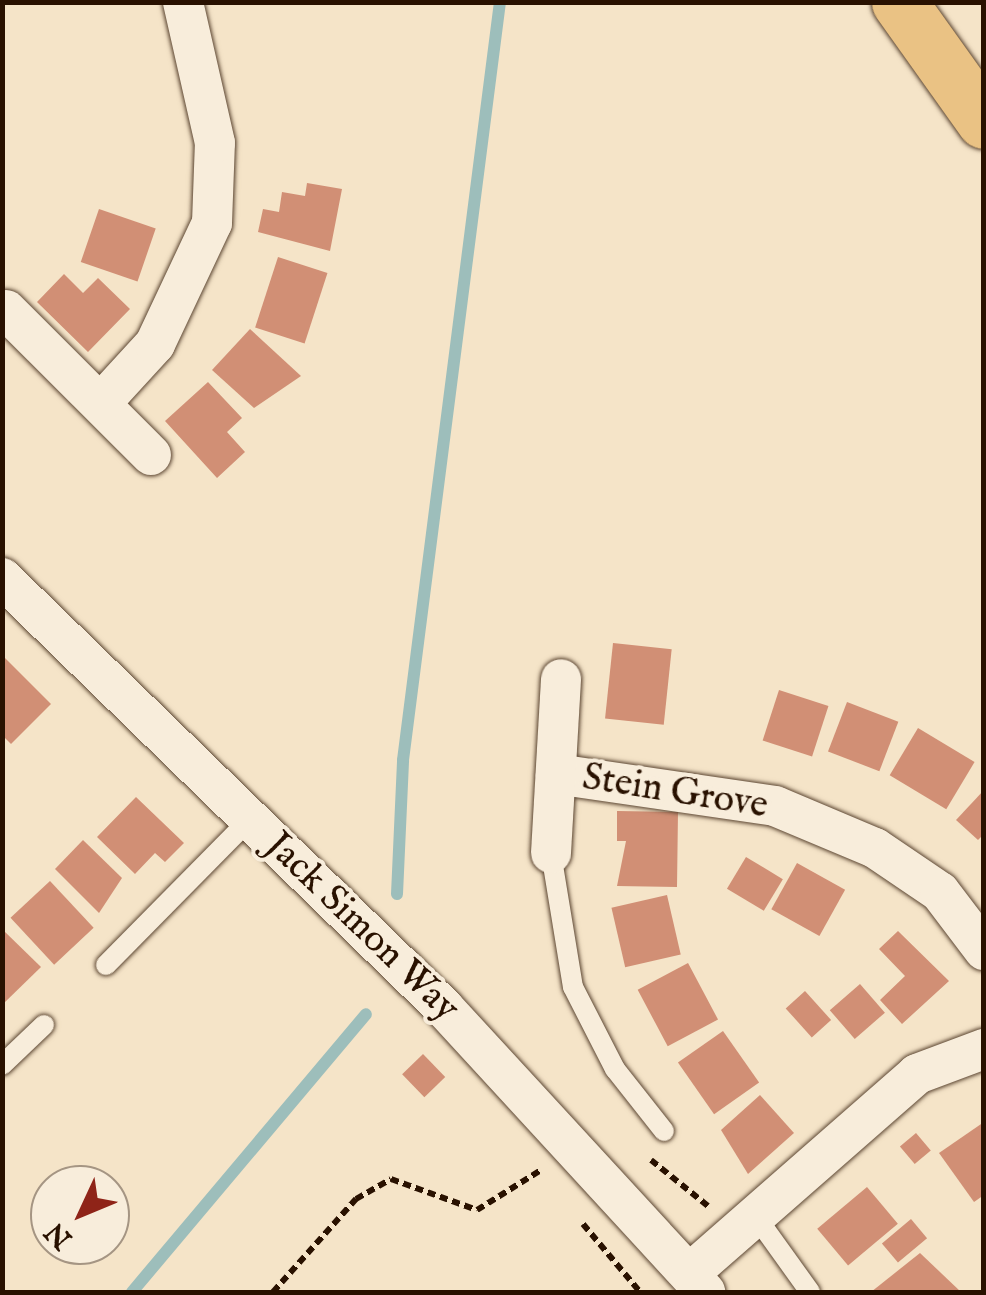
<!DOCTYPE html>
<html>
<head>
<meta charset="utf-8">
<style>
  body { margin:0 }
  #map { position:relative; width:986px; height:1295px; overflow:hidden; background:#f5e4c8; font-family:"IM FELL English",serif }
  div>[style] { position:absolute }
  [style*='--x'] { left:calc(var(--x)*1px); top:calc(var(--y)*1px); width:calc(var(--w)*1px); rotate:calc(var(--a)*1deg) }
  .stream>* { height:12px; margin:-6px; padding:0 6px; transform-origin:6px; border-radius:6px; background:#9dbebb }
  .building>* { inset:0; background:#d18f75; transform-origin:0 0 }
  .path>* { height:6px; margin-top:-3px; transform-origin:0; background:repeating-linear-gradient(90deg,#291100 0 8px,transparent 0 13px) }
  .roads { filter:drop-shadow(0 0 2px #5c4632) drop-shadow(0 0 2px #5c4632) }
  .service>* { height:20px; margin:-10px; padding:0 10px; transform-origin:10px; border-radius:10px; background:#f8eddb }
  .minor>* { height:40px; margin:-20px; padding:0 20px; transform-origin:20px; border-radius:20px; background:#f8eddb }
  .trunk>* { height:55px; margin:-27.5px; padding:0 27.5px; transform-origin:27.5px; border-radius:27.5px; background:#eac284 }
  span { translate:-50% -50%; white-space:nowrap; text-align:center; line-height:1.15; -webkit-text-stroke:8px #f8eddb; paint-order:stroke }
  .street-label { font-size:38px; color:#291100 }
  .frame { position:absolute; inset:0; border:5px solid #291100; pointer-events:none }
  .north { position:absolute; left:30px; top:1165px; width:100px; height:100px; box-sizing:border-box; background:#f8eddb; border:2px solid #a59583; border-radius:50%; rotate:226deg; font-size:28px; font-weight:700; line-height:40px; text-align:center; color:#291100 }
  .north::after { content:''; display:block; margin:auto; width:35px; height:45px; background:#8f2418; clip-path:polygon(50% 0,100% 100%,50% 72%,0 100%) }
</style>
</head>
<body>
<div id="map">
  <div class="stream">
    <i style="--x:397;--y:894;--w:134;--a:-87.4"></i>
    <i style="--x:403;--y:760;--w:764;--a:-82.71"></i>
    <i style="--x:132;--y:1292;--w:363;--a:-49.9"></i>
  </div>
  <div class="building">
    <i style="clip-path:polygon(307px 183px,342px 189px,330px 251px,258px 232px,263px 209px,279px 212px,282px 192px,305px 196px)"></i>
    <i style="left:99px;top:209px;width:60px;height:56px;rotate:19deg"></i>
    <i style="left:278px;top:257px;width:52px;height:74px;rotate:18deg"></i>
    <i style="clip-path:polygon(64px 274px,83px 293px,98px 278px,130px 309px,88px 352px,37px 302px)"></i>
    <i style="clip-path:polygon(250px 329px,301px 376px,254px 408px,212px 370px)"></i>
    <i style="clip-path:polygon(208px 382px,242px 418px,227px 432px,245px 452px,217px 478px,165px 421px)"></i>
    <i style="left:613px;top:643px;width:59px;height:76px;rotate:6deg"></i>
    <i style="clip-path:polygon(2px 655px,51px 704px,11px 744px,2px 735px)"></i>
    <i style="left:779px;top:690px;width:52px;height:53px;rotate:18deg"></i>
    <i style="left:847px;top:702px;width:55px;height:53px;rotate:21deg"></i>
    <i style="left:918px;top:728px;width:66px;height:55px;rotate:31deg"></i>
    <i style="clip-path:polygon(984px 790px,984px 834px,978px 840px,956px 820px)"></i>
    <i style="clip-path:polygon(136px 797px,184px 843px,165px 862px,155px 853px,135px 874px,97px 837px)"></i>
    <i style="clip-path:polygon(617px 811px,678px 812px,677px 887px,617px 886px,626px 841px,617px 841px)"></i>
    <i style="clip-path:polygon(83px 840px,122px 878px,99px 913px,55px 869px)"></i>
    <i style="left:746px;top:857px;width:43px;height:37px;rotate:31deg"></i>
    <i style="left:797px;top:863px;width:55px;height:53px;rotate:29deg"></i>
    <i style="left:50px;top:881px;width:64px;height:54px;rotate:47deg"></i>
    <i style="left:667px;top:895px;width:61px;height:57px;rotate:77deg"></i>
    <i style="clip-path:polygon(2px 929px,41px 967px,2px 1005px)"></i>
    <i style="clip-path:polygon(898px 931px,949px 981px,902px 1024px,880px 1000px,905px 976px,879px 949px)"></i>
    <i style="left:688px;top:963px;width:64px;height:57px;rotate:62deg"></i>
    <i style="left:860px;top:984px;width:38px;height:40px;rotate:49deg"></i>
    <i style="left:805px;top:991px;width:39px;height:26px;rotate:48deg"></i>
    <i style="left:723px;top:1031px;width:63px;height:55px;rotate:55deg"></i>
    <i style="left:423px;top:1054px;width:32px;height:29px;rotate:46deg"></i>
    <i style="clip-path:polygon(760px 1095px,794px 1133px,748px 1174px,721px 1130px)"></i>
    <i style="clip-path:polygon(984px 1122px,984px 1195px,974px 1202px,939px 1153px)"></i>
    <i style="left:916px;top:1133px;width:23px;height:21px;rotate:50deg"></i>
    <i style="left:867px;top:1187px;width:48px;height:65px;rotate:50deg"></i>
    <i style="left:911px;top:1219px;width:25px;height:38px;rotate:50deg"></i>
    <i style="clip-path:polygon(920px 1253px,961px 1292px,871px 1292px)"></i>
  </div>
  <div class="path">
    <i style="--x:651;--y:1160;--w:73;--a:38.9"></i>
    <i style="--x:583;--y:1224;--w:89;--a:50"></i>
    <i style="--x:273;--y:1292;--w:125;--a:-48.3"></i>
    <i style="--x:356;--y:1199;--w:40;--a:-29.7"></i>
    <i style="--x:391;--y:1179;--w:91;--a:19.8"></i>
    <i style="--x:477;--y:1210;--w:75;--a:-32"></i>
  </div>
  <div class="roads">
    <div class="service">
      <i style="--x:551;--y:853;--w:136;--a:80.7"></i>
      <i style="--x:573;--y:987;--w:92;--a:62.9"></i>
      <i style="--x:615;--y:1069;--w:79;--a:51.7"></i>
      <i style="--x:106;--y:965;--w:205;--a:-45.4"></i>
      <i style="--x:2;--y:1065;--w:58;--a:-43.6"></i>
      <i style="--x:754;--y:1214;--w:96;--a:54.3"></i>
    </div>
    <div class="minor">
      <i style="--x:6;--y:310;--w:205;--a:45"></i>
      <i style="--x:101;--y:403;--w:80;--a:-47.5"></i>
      <i style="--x:155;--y:344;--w:134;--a:-64.8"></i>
      <i style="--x:212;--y:223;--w:80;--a:-87.9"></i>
      <i style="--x:215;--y:143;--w:145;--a:-102.8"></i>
      <i style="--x:2;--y:578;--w:617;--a:44.21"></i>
      <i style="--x:444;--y:1008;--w:386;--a:47.4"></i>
      <i style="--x:556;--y:774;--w:221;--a:8.3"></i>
      <i style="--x:775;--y:806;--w:108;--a:22.8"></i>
      <i style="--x:875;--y:848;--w:78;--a:34.1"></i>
      <i style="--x:940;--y:892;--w:73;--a:52.8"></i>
      <i style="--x:551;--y:853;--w:174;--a:-86.7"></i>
      <i style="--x:690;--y:1273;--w:302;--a:-41.2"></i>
      <i style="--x:917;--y:1074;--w:72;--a:-20.5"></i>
    </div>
    <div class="trunk">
      <i style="--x:899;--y:2;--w:146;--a:54.5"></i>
    </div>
  </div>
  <div class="street-label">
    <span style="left:675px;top:793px;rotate:9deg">Stein Grove</span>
    <span style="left:361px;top:928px;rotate:44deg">Jack Simon Way</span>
  </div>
  <div class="frame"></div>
  <div class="north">N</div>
</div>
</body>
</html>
